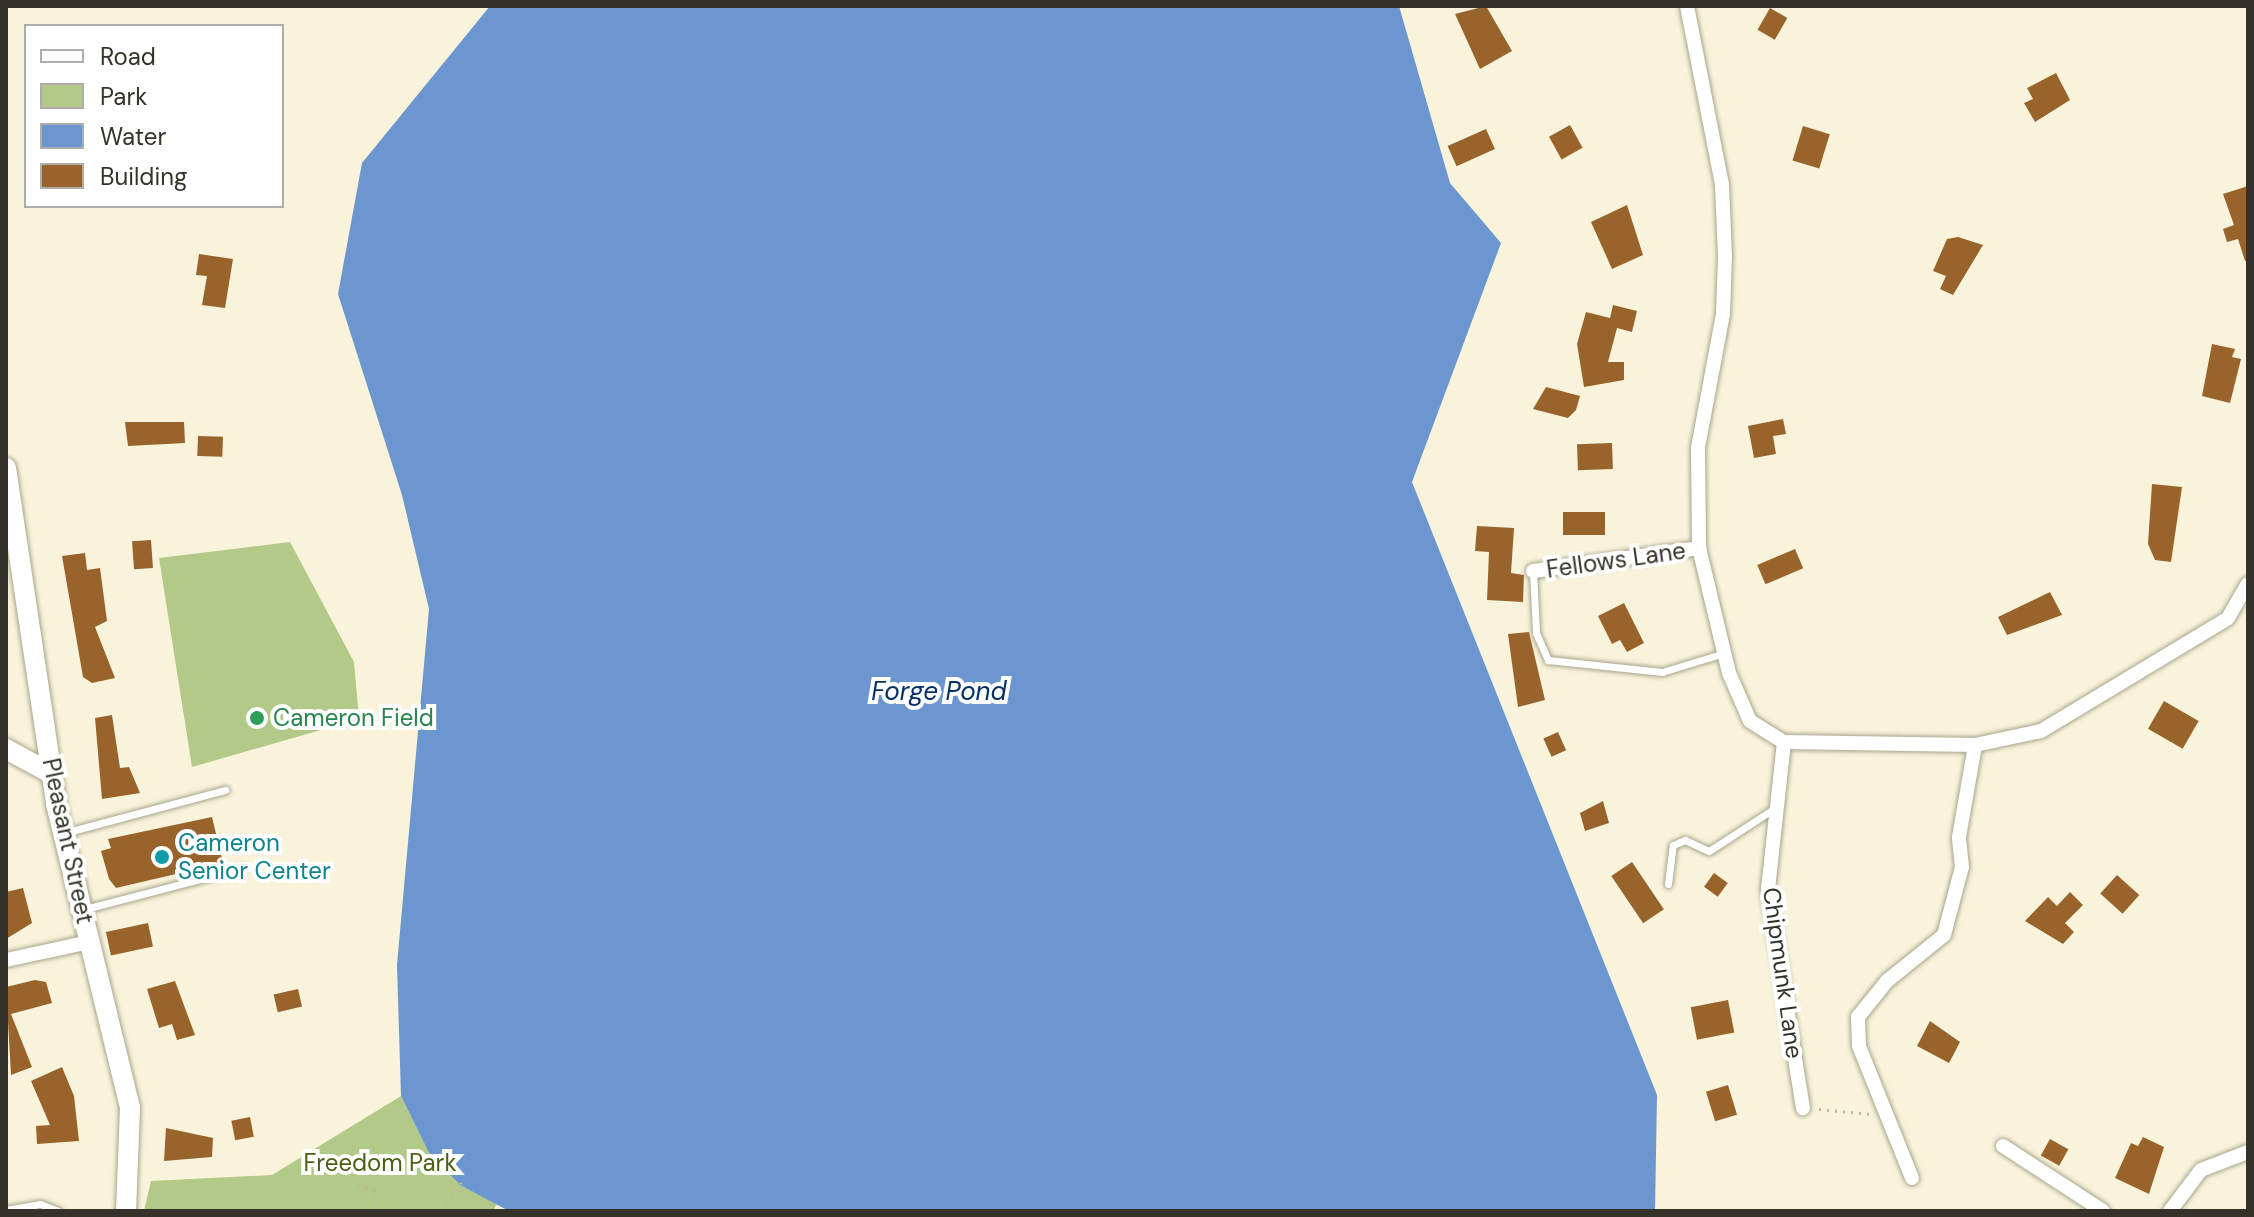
<!DOCTYPE html>
<html>
<head>
<meta charset="utf-8">
<style>
  body { margin:0 }
  #map { position:relative; width:2254px; height:1217px; overflow:hidden; background:#f8f3da; font-family:"DM Sans",sans-serif }
  div>[style] { position:absolute }
  [style*='--x'] { left:calc(var(--x)*1px); top:calc(var(--y)*1px); width:calc(var(--w)*1px); rotate:calc(var(--a)*1deg) }
  .green>* { inset:0; background:#b2c988 }
  .water>* { inset:0; background:#6b96cf }
  .building>* { inset:0; background:#98642b; transform-origin:0 0 }
  .path>* { height:3px; margin-top:-1.5px; transform-origin:0; background:repeating-linear-gradient(90deg,#bbb7a2 0 2px,transparent 0 8px) }
  .roads { filter:drop-shadow(0 0 2px #a9a58d) drop-shadow(0 0 2px #a9a58d) }
  .service>* { height:7px; margin:-3.5px; padding:0 3.5px; transform-origin:3.5px; border-radius:3.5px; background:#fff }
  .minor>* { height:14px; margin:-7px; padding:0 7px; transform-origin:7px; border-radius:7px; background:#fff }
  .secondary>* { height:20px; margin:-10px; padding:0 10px; transform-origin:10px; border-radius:10px; background:#fff }
  .dots>* { width:22px; height:22px; translate:-50% -50%; box-sizing:border-box; border:4px solid #fff; border-radius:50% }
  span { translate:-50% -50%; white-space:nowrap; text-align:center; line-height:1.15; -webkit-text-stroke:8px #fff; paint-order:stroke }
  .street-label { font-size:24px; color:#353329 }
  .leisure-label { font-size:24px; color:#27864d }
  .left { translate:0 -50%; text-align:left }
  .culture-label { font-size:24px; color:#0d838f }
  .park-label { font-size:24px; color:#4b6013 }
  .water-label { font-size:26px; color:#043165; font-style:italic }
  .frame { position:absolute; inset:0; border:8px solid #353329; pointer-events:none }
  .legend { position:absolute; left:24px; top:24px; width:260px; height:184px; box-sizing:border-box; background:#fff; border:2px solid #aeada9; margin:0; padding:10px 14px; list-style:none; font-size:24px; color:#353329 }
  .legend li { display:flex; align-items:center; gap:16px; height:40px }
  .legend b { width:40px; border:2px solid #aeada9 }
</style>
</head>
<body>
<div id="map">
  <div class="green">
    <i style="clip-path:polygon(290px 542px,354px 662px,359px 719px,192px 767px,159px 558px)"></i>
    <i style="clip-path:polygon(401px 1096px,429px 1153px,460px 1185px,497px 1204px,493px 1211px,144px 1211px,151px 1181px,272px 1175px)"></i>
  </div>
  <div class="water">
    <i style="clip-path:polygon(490px 6px,1399px 6px,1450px 183px,1501px 243px,1412px 482px,1657px 1095px,1655px 1211px,509px 1211px,460px 1185px,429px 1153px,401px 1096px,397px 965px,429px 609px,402px 495px,338px 294px,362px 163px)"></i>
  </div>
  <div class="building">
    <i style="clip-path:polygon(1486px 6px,1512px 51px,1480px 69px,1455px 14px)"></i>
    <i style="left:1770px;top:8px;width:20px;height:25px;rotate:30deg"></i>
    <i style="clip-path:polygon(2056px 73px,2070px 100px,2035px 122px,2024px 103px,2033px 99px,2027px 88px)"></i>
    <i style="left:1570px;top:125px;width:26px;height:24px;rotate:61deg"></i>
    <i style="left:1803px;top:126px;width:28px;height:36px;rotate:17deg"></i>
    <i style="left:1486px;top:129px;width:22px;height:42px;rotate:66deg"></i>
    <i style="clip-path:polygon(2248px 186px,2248px 260px,2245px 261px,2238px 239px,2227px 242px,2223px 229px,2234px 225px,2223px 194px)"></i>
    <i style="clip-path:polygon(1627px 205px,1643px 255px,1612px 269px,1591px 222px)"></i>
    <i style="clip-path:polygon(1958px 237px,1983px 245px,1953px 295px,1940px 289px,1946px 276px,1933px 271px,1947px 239px)"></i>
    <i style="clip-path:polygon(199px 254px,233px 259px,225px 308px,202px 305px,207px 276px,196px 275px)"></i>
    <i style="clip-path:polygon(1613px 305px,1637px 311px,1632px 332px,1617px 328px,1608px 362px,1624px 362px,1624px 380px,1584px 387px,1577px 344px,1586px 312px,1610px 318px)"></i>
    <i style="clip-path:polygon(2212px 344px,2235px 349px,2232px 357px,2241px 359px,2230px 403px,2202px 396px)"></i>
    <i style="clip-path:polygon(1546px 387px,1580px 396px,1576px 410px,1568px 418px,1533px 409px)"></i>
    <i style="clip-path:polygon(1783px 419px,1786px 434px,1773px 436px,1776px 454px,1754px 458px,1748px 426px)"></i>
    <i style="clip-path:polygon(125px 422px,184px 422px,185px 443px,128px 446px)"></i>
    <i style="left:198px;top:436px;width:25px;height:20px;rotate:2deg"></i>
    <i style="left:1612px;top:443px;width:26px;height:35px;rotate:88deg"></i>
    <i style="clip-path:polygon(2152px 484px,2182px 487px,2171px 562px,2155px 560px,2148px 544px)"></i>
    <i style="left:1563px;top:512px;width:42px;height:23px"></i>
    <i style="clip-path:polygon(1477px 526px,1514px 528px,1511px 573px,1524px 575px,1523px 602px,1487px 600px,1489px 552px,1475px 551px)"></i>
    <i style="left:151px;top:540px;width:28px;height:19px;rotate:86deg"></i>
    <i style="left:1795px;top:549px;width:21px;height:41px;rotate:67deg"></i>
    <i style="clip-path:polygon(85px 553px,87px 570px,100px 568px,107px 621px,95px 627px,115px 678px,92px 683px,83px 677px,62px 556px)"></i>
    <i style="clip-path:polygon(2050px 592px,2062px 615px,2007px 635px,1998px 617px)"></i>
    <i style="clip-path:polygon(1624px 603px,1644px 643px,1627px 652px,1620px 640px,1612px 644px,1598px 616px)"></i>
    <i style="clip-path:polygon(1529px 632px,1545px 700px,1518px 707px,1508px 634px)"></i>
    <i style="left:2164px;top:701px;width:40px;height:32px;rotate:30deg"></i>
    <i style="clip-path:polygon(112px 715px,120px 768px,129px 767px,140px 793px,102px 799px,95px 718px)"></i>
    <i style="left:1558px;top:732px;width:20px;height:16px;rotate:66deg"></i>
    <i style="clip-path:polygon(1603px 801px,1609px 823px,1585px 831px,1580px 813px)"></i>
    <i style="clip-path:polygon(212px 817px,223px 863px,116px 888px,109px 879px,101px 851px,111px 848px,108px 839px)"></i>
    <i style="left:1632px;top:862px;width:57px;height:25px;rotate:56deg"></i>
    <i style="left:1714px;top:873px;width:17px;height:17px;rotate:36deg"></i>
    <i style="left:2117px;top:875px;width:30px;height:25px;rotate:42deg"></i>
    <i style="clip-path:polygon(23px 888px,32px 923px,6px 939px,6px 892px)"></i>
    <i style="clip-path:polygon(2070px 892px,2083px 905px,2065px 923px,2074px 932px,2063px 944px,2025px 921px,2048px 897px,2057px 906px)"></i>
    <i style="left:148px;top:923px;width:24px;height:43px;rotate:78deg"></i>
    <i style="clip-path:polygon(35px 980px,46px 982px,52px 1003px,11px 1014px,32px 1067px,11px 1075px,6px 987px)"></i>
    <i style="clip-path:polygon(175px 981px,195px 1035px,177px 1040px,172px 1024px,159px 1028px,147px 989px)"></i>
    <i style="left:298px;top:989px;width:18px;height:25px;rotate:77deg"></i>
    <i style="left:1728px;top:1000px;width:33px;height:38px;rotate:79deg"></i>
    <i style="clip-path:polygon(1930px 1021px,1960px 1042px,1949px 1063px,1917px 1046px)"></i>
    <i style="clip-path:polygon(62px 1067px,74px 1096px,79px 1141px,37px 1144px,36px 1126px,50px 1125px,31px 1081px)"></i>
    <i style="left:1728px;top:1085px;width:31px;height:23px;rotate:73deg"></i>
    <i style="left:250px;top:1117px;width:20px;height:19px;rotate:79deg"></i>
    <i style="clip-path:polygon(166px 1128px,213px 1138px,212px 1157px,164px 1161px)"></i>
    <i style="clip-path:polygon(2143px 1137px,2164px 1147px,2149px 1194px,2115px 1178px,2131px 1143px,2138px 1146px)"></i>
    <i style="left:2050px;top:1139px;width:21px;height:19px;rotate:29deg"></i>
  </div>
  <div class="path">
    <i style="--x:1819;--y:1109;--w:52;--a:5.5"></i>
    <i style="--x:358;--y:1184;--w:18;--a:22"></i>
    <i style="--x:375;--y:1191;--w:20;--a:84"></i>
    <i style="--x:392;--y:1211;--w:50;--a:-1.1"></i>
    <i style="--x:442;--y:1210;--w:39;--a:-55"></i>
  </div>
  <div class="roads">
    <div class="service">
      <i style="--x:1533;--y:571;--w:62;--a:87.2"></i>
      <i style="--x:1536;--y:633;--w:30;--a:66"></i>
      <i style="--x:1548;--y:660;--w:115;--a:6"></i>
      <i style="--x:1662;--y:672;--w:65;--a:-17"></i>
      <i style="--x:64;--y:833;--w:167;--a:-15"></i>
      <i style="--x:1668;--y:884;--w:39;--a:-83"></i>
      <i style="--x:1673;--y:845;--w:13;--a:-23"></i>
      <i style="--x:1685;--y:840;--w:26;--a:25"></i>
      <i style="--x:1709;--y:851;--w:79;--a:-33.1"></i>
      <i style="--x:85;--y:909;--w:162;--a:-14.6"></i>
      <i style="--x:6;--y:1210;--w:35;--a:-10"></i>
      <i style="--x:40;--y:1204;--w:19;--a:21"></i>
    </div>
    <div class="minor">
      <i style="--x:1687;--y:6;--w:182;--a:78.9"></i>
      <i style="--x:1722;--y:185;--w:71;--a:87.6"></i>
      <i style="--x:1725;--y:256;--w:58;--a:92"></i>
      <i style="--x:1723;--y:314;--w:136;--a:100.6"></i>
      <i style="--x:1698;--y:448;--w:100;--a:89.4"></i>
      <i style="--x:1699;--y:548;--w:129;--a:76.5"></i>
      <i style="--x:1729;--y:673;--w:52;--a:66.4"></i>
      <i style="--x:1750;--y:721;--w:40;--a:32"></i>
      <i style="--x:1784;--y:742;--w:191;--a:0.9"></i>
      <i style="--x:1975;--y:745;--w:67;--a:-12"></i>
      <i style="--x:2041;--y:731;--w:218;--a:-31.1"></i>
      <i style="--x:2228;--y:618;--w:39;--a:-60"></i>
      <i style="--x:1533;--y:571;--w:168;--a:-7.9"></i>
      <i style="--x:1784;--y:742;--w:149;--a:96.2"></i>
      <i style="--x:1768;--y:890;--w:221;--a:80.9"></i>
      <i style="--x:6;--y:960;--w:85;--a:-12.2"></i>
      <i style="--x:2003;--y:1146;--w:119;--a:33"></i>
      <i style="--x:1912;--y:1178;--w:142;--a:-111.9"></i>
      <i style="--x:1859;--y:1046;--w:29;--a:-92"></i>
      <i style="--x:1858;--y:1017;--w:46;--a:-51.1"></i>
      <i style="--x:1887;--y:981;--w:73;--a:-38.9"></i>
      <i style="--x:1944;--y:935;--w:70;--a:-75.2"></i>
      <i style="--x:1962;--y:867;--w:30;--a:-96"></i>
      <i style="--x:1959;--y:837;--w:93;--a:-80.1"></i>
      <i style="--x:2170;--y:1211;--w:51;--a:-52.9"></i>
      <i style="--x:2201;--y:1170;--w:50;--a:-21"></i>
    </div>
    <div class="secondary">
      <i style="--x:6;--y:468;--w:340;--a:81.5"></i>
      <i style="--x:56;--y:804;--w:313;--a:76.3"></i>
      <i style="--x:130;--y:1108;--w:103;--a:92.2"></i>
      <i style="--x:6;--y:749;--w:52;--a:28.5"></i>
    </div>
  </div>
  <div class="dots">
    <i style="left:257px;top:718px;background:#2e9e5b"></i>
    <i style="left:162px;top:857px;background:#0f9aa8"></i>
  </div>
  <div class="street-label">
    <span style="left:1616px;top:560px;rotate:-8deg">Fellows Lane</span>
    <span style="left:68px;top:841px;rotate:78deg">Pleasant Street</span>
    <span style="left:1783px;top:973px;rotate:82deg">Chipmunk Lane</span>
  </div>
  <div class="leisure-label">
    <span class="left" style="left:273px;top:718px">Cameron Field</span>
  </div>
  <div class="culture-label">
    <span class="left" style="left:178px;top:857px">Cameron<br>Senior Center</span>
  </div>
  <div class="park-label">
    <span style="left:380px;top:1163px">Freedom Park</span>
  </div>
  <div class="water-label">
    <span style="left:939px;top:692px">Forge Pond</span>
  </div>
  <div class="frame"></div>
  <ul class="legend">
  <li><b style="height:10px;background:#fff"></b>Road</li>
  <li><b style="height:22px;background:#b2c988"></b>Park</li>
  <li><b style="height:22px;background:#6b96cf"></b>Water</li>
  <li><b style="height:22px;background:#98642b"></b>Building</li>
  </ul>
</div>
</body>
</html>
